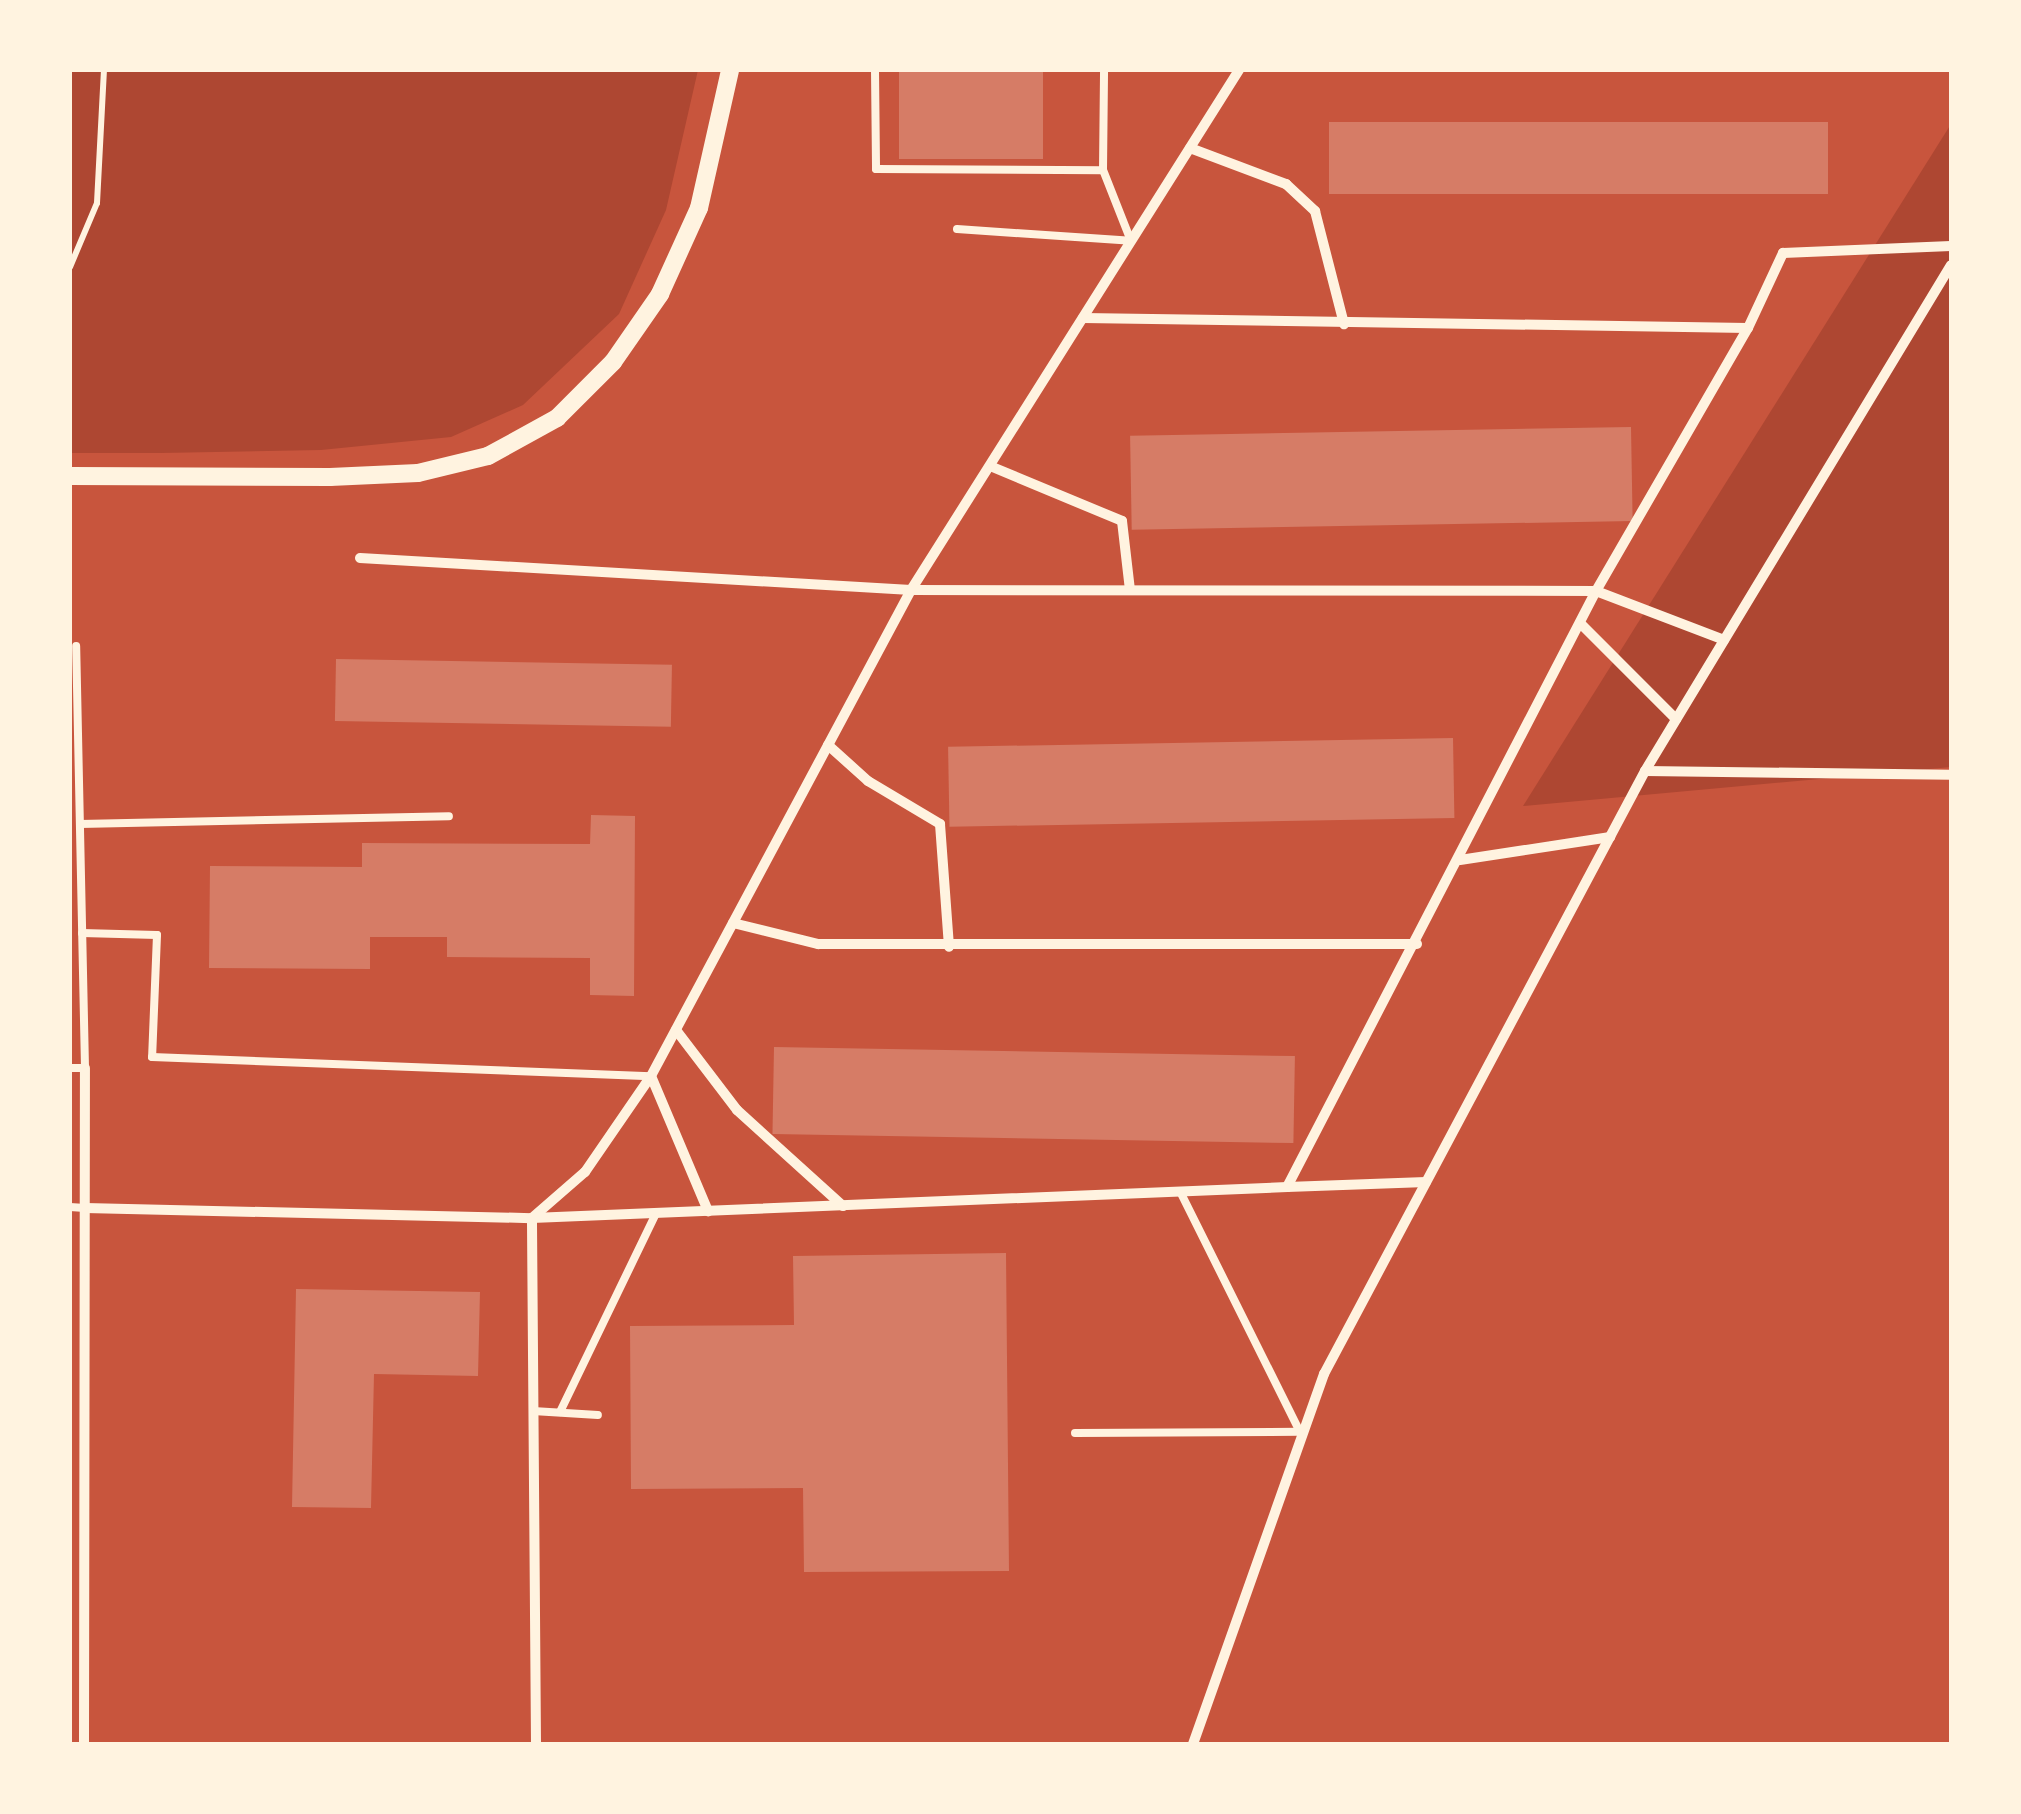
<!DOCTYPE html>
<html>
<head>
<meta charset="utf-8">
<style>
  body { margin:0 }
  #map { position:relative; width:2021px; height:1814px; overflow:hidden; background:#c8553d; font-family:"PT Sans",sans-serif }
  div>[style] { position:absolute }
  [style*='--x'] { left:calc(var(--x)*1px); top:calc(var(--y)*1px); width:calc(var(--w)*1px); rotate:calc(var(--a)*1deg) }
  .green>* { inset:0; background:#ae4732 }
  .building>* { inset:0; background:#d67c66; transform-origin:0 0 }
  .path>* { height:6px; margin:-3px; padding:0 3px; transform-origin:3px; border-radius:3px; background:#fff3e0 }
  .service>* { height:8px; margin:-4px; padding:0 4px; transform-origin:4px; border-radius:4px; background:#fff3e0 }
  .minor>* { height:10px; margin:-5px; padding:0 5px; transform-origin:5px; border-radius:5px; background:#fff3e0 }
  .tertiary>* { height:18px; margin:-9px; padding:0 9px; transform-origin:9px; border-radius:9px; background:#fff3e0 }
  span { translate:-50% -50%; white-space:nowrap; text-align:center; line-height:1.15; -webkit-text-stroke:10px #fff3e0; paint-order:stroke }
  .frame { position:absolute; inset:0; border:72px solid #fff3e0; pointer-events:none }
</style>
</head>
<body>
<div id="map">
  <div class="green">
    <i style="clip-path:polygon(70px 70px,698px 70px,666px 210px,619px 314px,523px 405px,451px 437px,321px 450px,161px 453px,70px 453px)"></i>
    <i style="clip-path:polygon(1951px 124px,1951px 767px,1523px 806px)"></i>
  </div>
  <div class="building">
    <i style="left:899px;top:70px;width:144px;height:89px"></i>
    <i style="left:1828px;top:122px;width:72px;height:499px;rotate:90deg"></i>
    <i style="left:1631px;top:427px;width:94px;height:501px;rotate:89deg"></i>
    <i style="left:336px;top:659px;width:336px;height:62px;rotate:1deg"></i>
    <i style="left:1453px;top:738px;width:80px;height:505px;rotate:89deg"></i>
    <i style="clip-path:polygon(591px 815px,635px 816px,634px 996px,590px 995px,590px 958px,447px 957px,447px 937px,370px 937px,370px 969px,209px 968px,210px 866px,362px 867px,362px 843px,590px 844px)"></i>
    <i style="left:774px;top:1047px;width:521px;height:87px;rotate:1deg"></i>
    <i style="clip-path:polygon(1006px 1253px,1009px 1571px,804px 1572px,803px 1488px,631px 1489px,630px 1326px,794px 1325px,793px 1256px)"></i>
    <i style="clip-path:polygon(296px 1289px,480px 1292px,478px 1376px,374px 1374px,371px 1508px,292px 1507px)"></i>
  </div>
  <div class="path">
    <i style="--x:70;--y:267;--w:69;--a:-67.1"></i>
    <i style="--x:97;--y:203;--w:133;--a:-87"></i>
  </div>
  <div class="service">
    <i style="--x:875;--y:70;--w:99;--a:89.4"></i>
    <i style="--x:876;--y:169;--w:227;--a:0.3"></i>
    <i style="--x:957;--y:229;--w:174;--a:3.9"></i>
    <i style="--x:1131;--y:241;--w:76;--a:-111.5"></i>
    <i style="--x:1103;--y:170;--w:100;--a:-89.4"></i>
    <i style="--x:80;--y:824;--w:369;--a:-1.2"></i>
    <i style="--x:82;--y:933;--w:75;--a:1.5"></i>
    <i style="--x:157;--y:935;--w:122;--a:92.3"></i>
    <i style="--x:152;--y:1057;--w:499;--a:2.2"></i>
    <i style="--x:70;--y:1068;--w:15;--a:0"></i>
    <i style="--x:85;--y:1068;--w:422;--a:-91.2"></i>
    <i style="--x:70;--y:1207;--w:15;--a:4"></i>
    <i style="--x:533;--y:1411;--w:65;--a:3.5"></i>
    <i style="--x:560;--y:1412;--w:221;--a:-64.2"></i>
    <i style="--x:1075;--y:1433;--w:225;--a:-0.3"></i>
    <i style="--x:1300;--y:1432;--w:269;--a:-116.5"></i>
  </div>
  <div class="minor">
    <i style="--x:1190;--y:148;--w:103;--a:20.6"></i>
    <i style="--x:1286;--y:184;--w:40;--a:43"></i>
    <i style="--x:1315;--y:211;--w:117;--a:75.6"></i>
    <i style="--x:1083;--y:318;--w:665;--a:0.86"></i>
    <i style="--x:990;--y:466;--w:143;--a:22.6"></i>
    <i style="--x:1122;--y:521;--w:69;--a:83.4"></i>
    <i style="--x:360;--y:558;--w:552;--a:3.32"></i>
    <i style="--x:911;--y:590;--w:685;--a:0.08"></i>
    <i style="--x:1596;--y:591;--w:137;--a:20.9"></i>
    <i style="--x:1580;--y:623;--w:136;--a:45"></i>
    <i style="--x:828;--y:745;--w:54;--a:42"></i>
    <i style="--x:868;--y:781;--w:84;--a:30.8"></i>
    <i style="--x:940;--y:824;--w:123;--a:85.8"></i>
    <i style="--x:1645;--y:771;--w:306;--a:0.7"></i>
    <i style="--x:1460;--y:860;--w:152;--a:-8.7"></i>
    <i style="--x:733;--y:923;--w:88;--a:13.9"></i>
    <i style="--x:818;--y:944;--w:599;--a:0"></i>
    <i style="--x:676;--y:1030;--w:101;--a:52.7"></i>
    <i style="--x:737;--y:1110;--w:143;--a:42.2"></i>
    <i style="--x:651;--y:1076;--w:147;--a:67.1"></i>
    <i style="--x:1426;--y:1182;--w:139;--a:177.9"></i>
    <i style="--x:1287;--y:1187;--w:671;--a:-62.6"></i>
    <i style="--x:1596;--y:591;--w:304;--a:-60"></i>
    <i style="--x:1748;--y:328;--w:83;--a:-65"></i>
    <i style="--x:1783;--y:253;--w:168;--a:-2.4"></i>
    <i style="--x:85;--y:1208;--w:447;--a:1.3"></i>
    <i style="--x:532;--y:1218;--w:756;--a:-2.35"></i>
    <i style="--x:84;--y:1744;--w:676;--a:-89.92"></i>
    <i style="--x:536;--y:1744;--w:526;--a:-90.44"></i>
    <i style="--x:532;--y:1218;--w:70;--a:-41"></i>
    <i style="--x:585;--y:1172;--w:116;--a:-55.5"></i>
    <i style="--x:651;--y:1076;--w:551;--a:-61.85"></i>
    <i style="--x:911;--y:590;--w:615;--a:-57.76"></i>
    <i style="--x:1193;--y:1744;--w:393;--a:-70.5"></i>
    <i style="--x:1324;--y:1374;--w:683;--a:-61.97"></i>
    <i style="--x:1645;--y:771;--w:591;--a:-58.84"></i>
  </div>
  <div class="tertiary">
    <i style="--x:70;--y:476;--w:260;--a:0.2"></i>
    <i style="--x:330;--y:477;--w:88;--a:-2.6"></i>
    <i style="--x:418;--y:473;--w:72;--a:-13.7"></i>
    <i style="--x:488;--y:456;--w:79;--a:-28.8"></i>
    <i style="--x:557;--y:418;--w:79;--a:-45"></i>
    <i style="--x:613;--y:362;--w:83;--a:-55.3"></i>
    <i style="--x:660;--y:294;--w:94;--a:-65.6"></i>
    <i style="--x:699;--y:208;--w:141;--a:-77.3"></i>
  </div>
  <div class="frame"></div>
</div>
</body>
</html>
